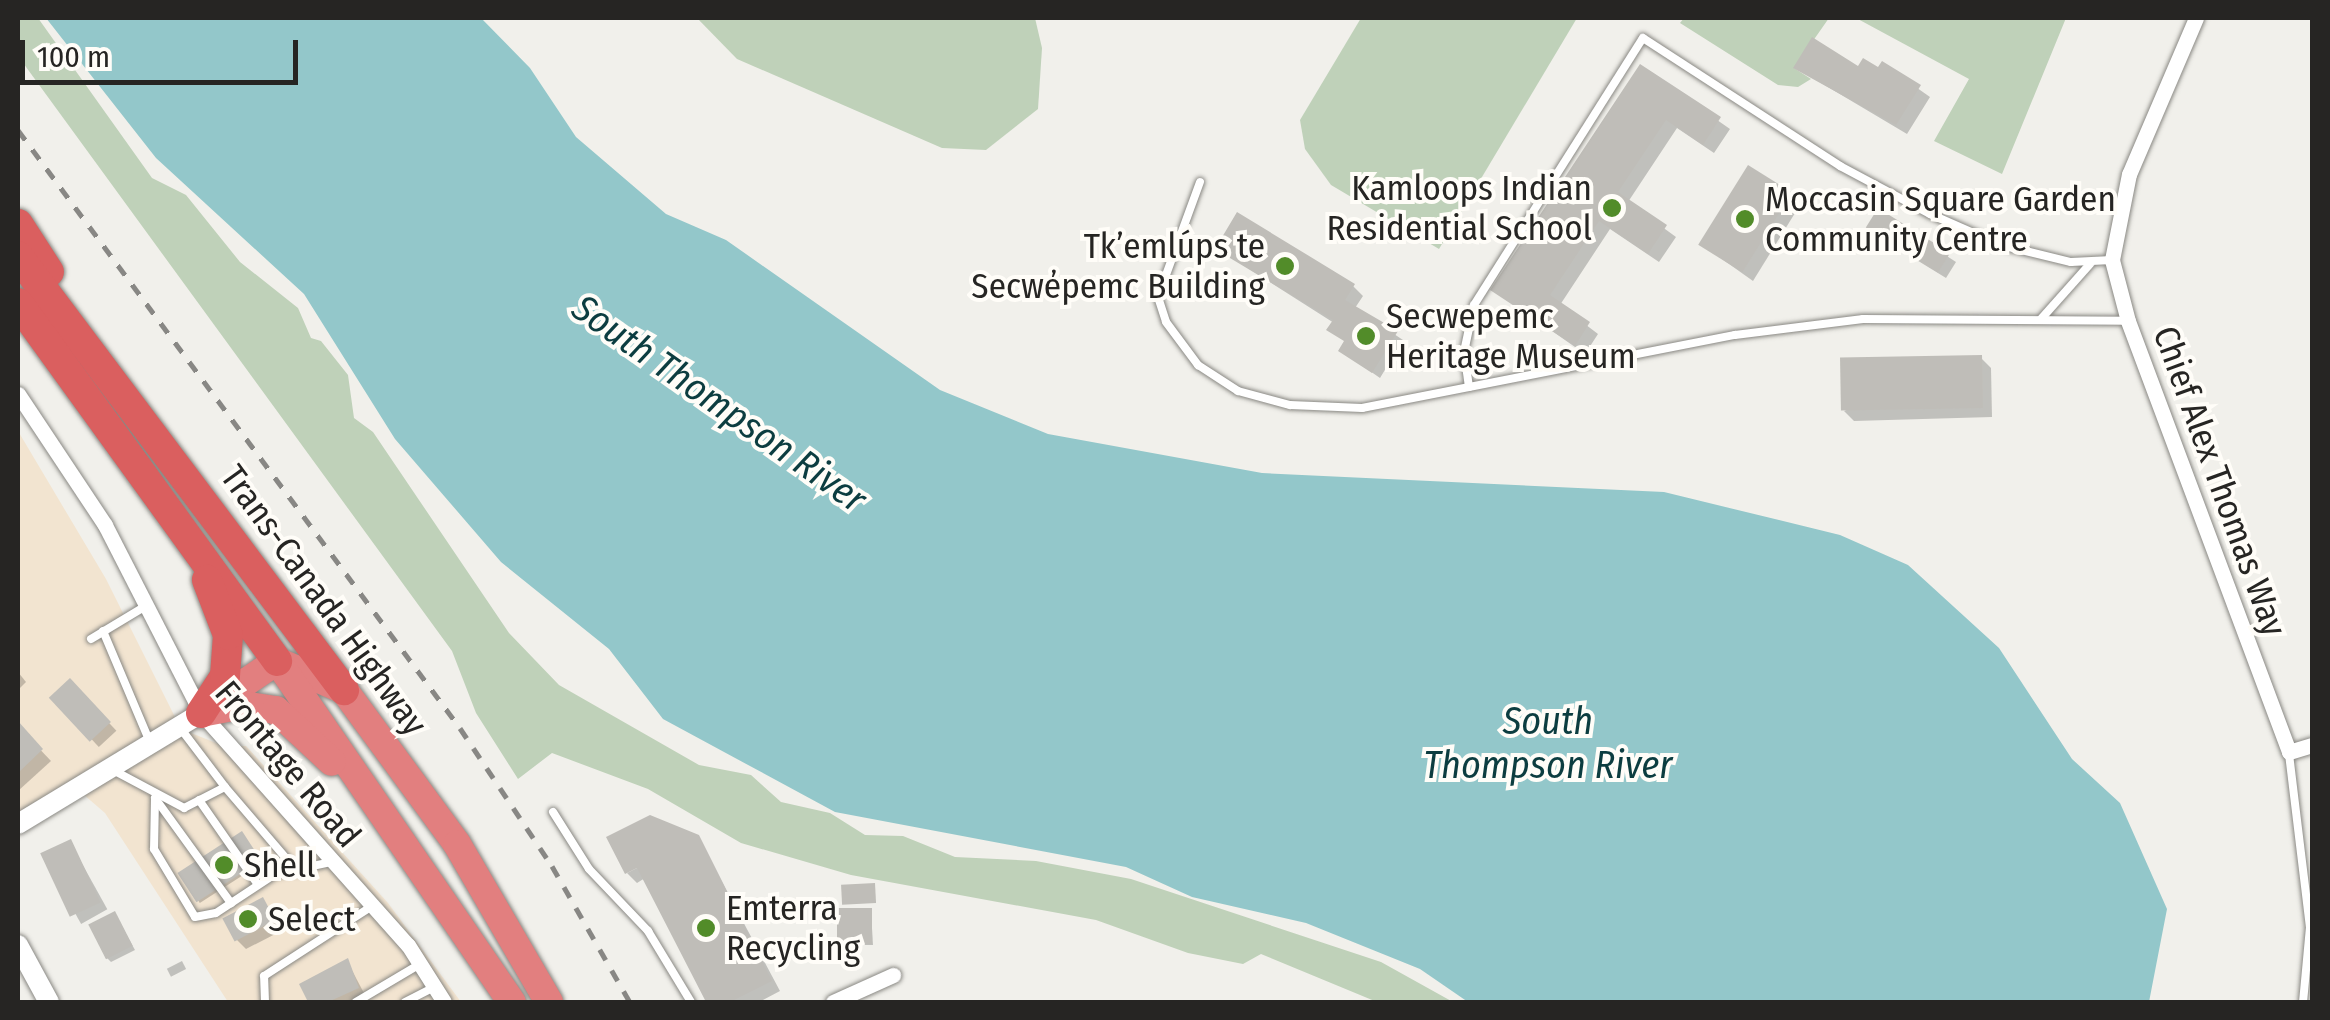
<!DOCTYPE html>
<html>
<head>
<meta charset="utf-8">
<style>
  body { margin:0 }
  #map { position:relative; width:2330px; height:1020px; overflow:hidden; background:#f1f0eb; font-family:"Fira Sans Condensed",sans-serif }
  div>[style] { position:absolute }
  [style*='--x'] { left:calc(var(--x)*1px); top:calc(var(--y)*1px); width:calc(var(--w)*1px); rotate:calc(var(--a)*1deg) }
  .commercial>* { inset:0; background:#f2e4d0 }
  .green>* { inset:0; background:#bfd1b9 }
  .water>* { inset:0; background:#93c7ca }
  .shadow>* { inset:0; background:#0003; transform-origin:0 0 }
  .building>* { inset:0; background:#bfbdb8; transform-origin:0 0 }
  .roads { filter:drop-shadow(0 0 2px #898883) drop-shadow(0 0 2px #898883) }
  .service>* { height:8px; margin:-4px; padding:0 4px; transform-origin:4px; border-radius:4px; background:#fff }
  .minor>* { height:15px; margin:-7.5px; padding:0 7.5px; transform-origin:7.5px; border-radius:7.5px; background:#fff }
  .tertiary>* { height:20px; margin:-10px; padding:0 10px; transform-origin:10px; border-radius:10px; background:#fff }
  .trunk>* { height:28px; margin:-14px; padding:0 14px; transform-origin:14px; border-radius:14px; background:#e27f7f }
  .motorway>* { height:30px; margin:-15px; padding:0 15px; transform-origin:15px; border-radius:15px; background:#da5f5f }
  .rail>* { height:5px; margin-top:-2.5px; transform-origin:0; background:repeating-linear-gradient(90deg,#888784 0 12px,transparent 0 24px) }
  .dots>* { width:28px; height:28px; translate:-50% -50%; box-sizing:border-box; border:5px solid #fffdf8; border-radius:50% }
  span { translate:-50% -50%; white-space:nowrap; text-align:center; line-height:1.15; -webkit-text-stroke:8px #fffdf8; paint-order:stroke }
  .poi-label { font-size:35px; color:#262523 }
  .right { translate:-100% -50%; text-align:right }
  .left { translate:0 -50%; text-align:left }
  .street-label { font-size:35px; color:#262523 }
  .water-label { font-size:38px; color:#0c3d40; font-style:italic }
  .frame { position:absolute; inset:0; border:20px solid #262523; pointer-events:none }
  .scale { position:absolute; left:20px; top:40px; width:278px; height:45px; box-sizing:border-box; border:5px solid #262523; border-top:0; padding-left:12px; font-size:30px; line-height:35px; white-space:nowrap; color:#262523; -webkit-text-stroke:8px #fffdf8; paint-order:stroke }
</style>
</head>
<body>
<div id="map">
  <div class="commercial">
    <i style="clip-path:polygon(18px 431px,106px 579px,181px 729px,226px 747px,246px 746px,388px 903px,461px 1002px,228px 1002px,105px 813px,76px 788px,18px 824px)"></i>
  </div>
  <div class="green">
    <i style="clip-path:polygon(18px 18px,38px 18px,152px 178px,186px 195px,240px 262px,298px 308px,311px 338px,321px 341px,348px 375px,354px 418px,373px 432px,509px 633px,559px 685px,699px 765px,751px 775px,781px 802px,830px 813px,865px 835px,903px 836px,955px 857px,1036px 861px,1131px 879px,1381px 962px,1453px 1002px,1377px 1002px,1261px 954px,1243px 964px,1188px 953px,1096px 920px,851px 875px,741px 843px,648px 789px,552px 753px,518px 779px,476px 713px,452px 651px,18px 56px)"></i>
    <i style="clip-path:polygon(697px 18px,1035px 18px,1042px 48px,1038px 109px,986px 150px,942px 148px,737px 59px)"></i>
    <i style="clip-path:polygon(1361px 18px,1577px 18px,1439px 249px,1331px 185px,1305px 149px,1300px 120px)"></i>
    <i style="clip-path:polygon(1684px 18px,1829px 18px,1794px 68px,1811px 79px,1798px 87px,1778px 85px,1680px 23px)"></i>
    <i style="clip-path:polygon(1856px 18px,2066px 18px,2002px 174px,1934px 141px,1969px 79px)"></i>
  </div>
  <div class="water">
    <i style="clip-path:polygon(46px 18px,481px 18px,530px 68px,576px 137px,666px 214px,726px 240px,940px 390px,1048px 434px,1262px 473px,1664px 492px,1840px 535px,1908px 565px,1999px 648px,2072px 759px,2120px 803px,2167px 909px,2149px 1002px,1468px 1002px,1420px 969px,1306px 923px,1192px 897px,1126px 867px,835px 812px,663px 719px,609px 649px,501px 562px,395px 439px,304px 294px,156px 158px)"></i>
  </div>
  <div class="shadow">
    <i style="clip-path:polygon(1883px 64px,1930px 97px,1907px 134px,1796px 68px,1879px 71px)"></i>
    <i style="clip-path:polygon(1641px 67px,1730px 129px,1714px 153px,1677px 128px,1628px 202px,1676px 237px,1659px 262px,1610px 229px,1560px 305px,1598px 334px,1585px 354px,1493px 290px)"></i>
    <i style="clip-path:polygon(1790px 195px,1800px 205px,1753px 281px,1701px 244px)"></i>
    <i style="clip-path:polygon(1879px 212px,1956px 262px,1946px 278px,1876px 235px,1869px 228px)"></i>
    <i style="clip-path:polygon(1218px 249px,1353px 286px,1363px 296px,1355px 308px,1403px 340px,1380px 378px,1341px 351px,1346px 343px,1334px 323px)"></i>
    <i style="clip-path:polygon(1981px 358px,1991px 368px,1992px 417px,1854px 421px,1844px 411px)"></i>
    <i style="clip-path:polygon(18px 672px,26px 682px,18px 690px)"></i>
    <i style="left:70px;top:681px;width:68px;height:24px;rotate:47deg"></i>
    <i style="clip-path:polygon(18px 726px,51px 761px,18px 791px)"></i>
    <i style="left:242px;top:834px;width:35px;height:73px;rotate:57deg"></i>
    <i style="clip-path:polygon(698px 837px,780px 991px,759px 1002px,709px 1002px,645px 878px,637px 883px,627px 873px)"></i>
    <i style="left:70px;top:842px;width:77px;height:30px;rotate:61deg"></i>
    <i style="clip-path:polygon(263px 900px,283px 930px,246px 949px,236px 939px)"></i>
    <i style="clip-path:polygon(871px 910px,873px 945px,841px 945px,839px 943px)"></i>
    <i style="clip-path:polygon(115px 914px,135px 950px,111px 962px,107px 958px)"></i>
    <i style="left:182px;top:961px;width:9px;height:17px;rotate:63deg"></i>
    <i style="clip-path:polygon(347px 961px,365px 995px,349px 1002px,311px 1002px,302px 985px)"></i>
  </div>
  <div class="building">
    <i style="clip-path:polygon(1812px 37px,1858px 66px,1863px 58px,1878px 67px,1882px 61px,1921px 85px,1896px 125px,1793px 68px)"></i>
    <i style="clip-path:polygon(1640px 64px,1721px 117px,1703px 145px,1666px 120px,1618px 192px,1667px 225px,1648px 254px,1599px 221px,1550px 295px,1590px 322px,1575px 346px,1490px 290px)"></i>
    <i style="left:1748px;top:165px;width:52px;height:94px;rotate:32deg"></i>
    <i style="left:1878px;top:208px;width:85px;height:23px;rotate:32deg"></i>
    <i style="clip-path:polygon(1237px 212px,1355px 284px,1345px 300px,1398px 331px,1372px 373px,1338px 351px,1344px 341px,1326px 330px,1333px 320px,1215px 249px)"></i>
    <i style="left:1982px;top:355px;width:53px;height:142px;rotate:89deg"></i>
    <i style="left:70px;top:678px;width:60px;height:29px;rotate:47deg"></i>
    <i style="clip-path:polygon(18px 721px,43px 749px,18px 773px)"></i>
    <i style="clip-path:polygon(650px 815px,699px 835px,772px 981px,730px 1002px,706px 1002px,637px 868px,625px 874px,606px 837px)"></i>
    <i style="left:242px;top:831px;width:35px;height:77px;rotate:57deg"></i>
    <i style="left:71px;top:839px;width:70px;height:34px;rotate:65deg"></i>
    <i style="left:875px;top:883px;width:20px;height:34px;rotate:87deg"></i>
    <i style="left:263px;top:897px;width:26px;height:46px;rotate:62deg"></i>
    <i style="left:837px;top:908px;width:35px;height:36px"></i>
    <i style="left:115px;top:911px;width:39px;height:30px;rotate:63deg"></i>
    <i style="clip-path:polygon(348px 958px,359px 988px,328px 1002px,308px 1002px,299px 984px)"></i>
  </div>
  <div class="roads">
    <div class="service">
      <i style="--x:1200;--y:182;--w:122;--a:110.1"></i>
      <i style="--x:1158;--y:297;--w:26;--a:72"></i>
      <i style="--x:1166;--y:322;--w:54;--a:53.3"></i>
      <i style="--x:1198;--y:365;--w:48;--a:33"></i>
      <i style="--x:1238;--y:391;--w:54;--a:15.1"></i>
      <i style="--x:1290;--y:405;--w:72;--a:2.4"></i>
      <i style="--x:1362;--y:408;--w:380;--a:-11.1"></i>
      <i style="--x:1735;--y:335;--w:129;--a:-7.1"></i>
      <i style="--x:1863;--y:319;--w:265;--a:0.4"></i>
      <i style="--x:2041;--y:319;--w:74;--a:-48.3"></i>
      <i style="--x:1469;--y:387;--w:35;--a:-98"></i>
      <i style="--x:1464;--y:352;--w:48;--a:-78"></i>
      <i style="--x:1474;--y:305;--w:316;--a:-57.7"></i>
      <i style="--x:1643;--y:38;--w:235;--a:33"></i>
      <i style="--x:1840;--y:166;--w:102;--a:28.1"></i>
      <i style="--x:1930;--y:214;--w:77;--a:23.6"></i>
      <i style="--x:2001;--y:245;--w:72;--a:13.7"></i>
      <i style="--x:2071;--y:262;--w:41;--a:-2.8"></i>
      <i style="--x:103;--y:631;--w:121;--a:67.1"></i>
      <i style="--x:91;--y:639;--w:62;--a:-31.1"></i>
      <i style="--x:181;--y:729;--w:73;--a:52.8"></i>
      <i style="--x:2289;--y:754;--w:174;--a:83.1"></i>
      <i style="--x:2310;--y:927;--w:75;--a:95.3"></i>
      <i style="--x:111;--y:769;--w:83;--a:28.1"></i>
      <i style="--x:184;--y:808;--w:46;--a:-27.1"></i>
      <i style="--x:225;--y:787;--w:111;--a:49.4"></i>
      <i style="--x:155;--y:798;--w:51;--a:91.1"></i>
      <i style="--x:154;--y:849;--w:79;--a:58.9"></i>
      <i style="--x:195;--y:917;--w:21;--a:-11"></i>
      <i style="--x:216;--y:913;--w:71;--a:-33.5"></i>
      <i style="--x:275;--y:874;--w:57;--a:-12.1"></i>
      <i style="--x:155;--y:798;--w:130;--a:54.1"></i>
      <i style="--x:199;--y:800;--w:103;--a:55.2"></i>
      <i style="--x:553;--y:812;--w:67;--a:57.7"></i>
      <i style="--x:589;--y:869;--w:86;--a:46.4"></i>
      <i style="--x:648;--y:931;--w:83;--a:58.8"></i>
      <i style="--x:265;--y:1002;--w:26;--a:-92"></i>
      <i style="--x:264;--y:976;--w:129;--a:-32.9"></i>
      <i style="--x:356;--y:1002;--w:74;--a:-30.7"></i>
      <i style="--x:405;--y:1002;--w:33;--a:-27"></i>
    </div>
    <div class="minor">
      <i style="--x:2196;--y:18;--w:170;--a:113.2"></i>
      <i style="--x:2129;--y:174;--w:88;--a:101.2"></i>
      <i style="--x:2112;--y:260;--w:63;--a:75.3"></i>
      <i style="--x:2128;--y:321;--w:460;--a:69.5"></i>
      <i style="--x:2289;--y:752;--w:24;--a:-17"></i>
      <i style="--x:18;--y:394;--w:157;--a:56.4"></i>
      <i style="--x:105;--y:525;--w:211;--a:62.9"></i>
      <i style="--x:201;--y:713;--w:311;--a:48.3"></i>
      <i style="--x:408;--y:945;--w:67;--a:57.7"></i>
      <i style="--x:833;--y:1002;--w:66;--a:-24.2"></i>
    </div>
    <div class="tertiary">
      <i style="--x:18;--y:824;--w:214;--a:-31.2"></i>
      <i style="--x:18;--y:945;--w:65;--a:61.5"></i>
    </div>
    <div class="trunk">
      <i style="--x:277;--y:661;--w:73;--a:23.4"></i>
      <i style="--x:344;--y:690;--w:191;--a:53.7"></i>
      <i style="--x:457;--y:844;--w:183;--a:59.8"></i>
      <i style="--x:278;--y:662;--w:413;--a:55.5"></i>
      <i style="--x:208;--y:708;--w:83;--a:-34.3"></i>
      <i style="--x:201;--y:713;--w:43;--a:-10.8"></i>
      <i style="--x:243;--y:705;--w:33;--a:9"></i>
      <i style="--x:276;--y:710;--w:76;--a:42.9"></i>
    </div>
    <div class="motorway">
      <i style="--x:18;--y:224;--w:57;--a:57.1"></i>
      <i style="--x:18;--y:256;--w:543;--a:53.09"></i>
      <i style="--x:18;--y:303;--w:442;--a:54.1"></i>
      <i style="--x:201;--y:713;--w:44;--a:-57"></i>
      <i style="--x:225;--y:676;--w:41;--a:-85.8"></i>
      <i style="--x:228;--y:635;--w:59;--a:-110.9"></i>
    </div>
  </div>
  <div class="rail">
    <i style="--x:18;--y:130;--w:744;--a:53.53"></i>
    <i style="--x:460;--y:728;--w:166;--a:56.3"></i>
    <i style="--x:552;--y:866;--w:157;--a:60.2"></i>
  </div>
  <div class="dots">
    <i style="left:1612px;top:208px;background:#528c29"></i>
    <i style="left:1745px;top:219px;background:#528c29"></i>
    <i style="left:1285px;top:266px;background:#528c29"></i>
    <i style="left:1366px;top:336px;background:#528c29"></i>
    <i style="left:224px;top:865px;background:#528c29"></i>
    <i style="left:248px;top:919px;background:#528c29"></i>
    <i style="left:706px;top:928px;background:#528c29"></i>
  </div>
  <div class="poi-label">
    <span class="right" style="left:1592px;top:208px">Kamloops Indian<br>Residential School</span>
    <span class="left" style="left:1765px;top:219px">Moccasin Square Garden<br>Community Centre</span>
    <span class="right" style="left:1265px;top:266px">Tk’emlúps te<br>Secwe̓pemc Building</span>
    <span class="left" style="left:1386px;top:336px">Secwepemc<br>Heritage Museum</span>
    <span class="left" style="left:244px;top:865px">Shell</span>
    <span class="left" style="left:726px;top:928px">Emterra<br>Recycling</span>
    <span class="left" style="left:268px;top:919px">Select</span>
  </div>
  <div class="street-label">
    <span style="left:2220px;top:481px;rotate:70deg">Chief Alex Thomas Way</span>
    <span style="left:324px;top:600px;rotate:54deg">Trans-Canada Highway</span>
    <span style="left:288px;top:764px;rotate:50deg">Frontage Road</span>
  </div>
  <div class="water-label">
    <span style="left:719px;top:404px;rotate:35deg">South Thompson River</span>
    <span style="left:1548px;top:744px">South<br>Thompson River</span>
  </div>
  <div class="frame"></div>
  <div class="scale">100 m</div>
</div>
</body>
</html>
